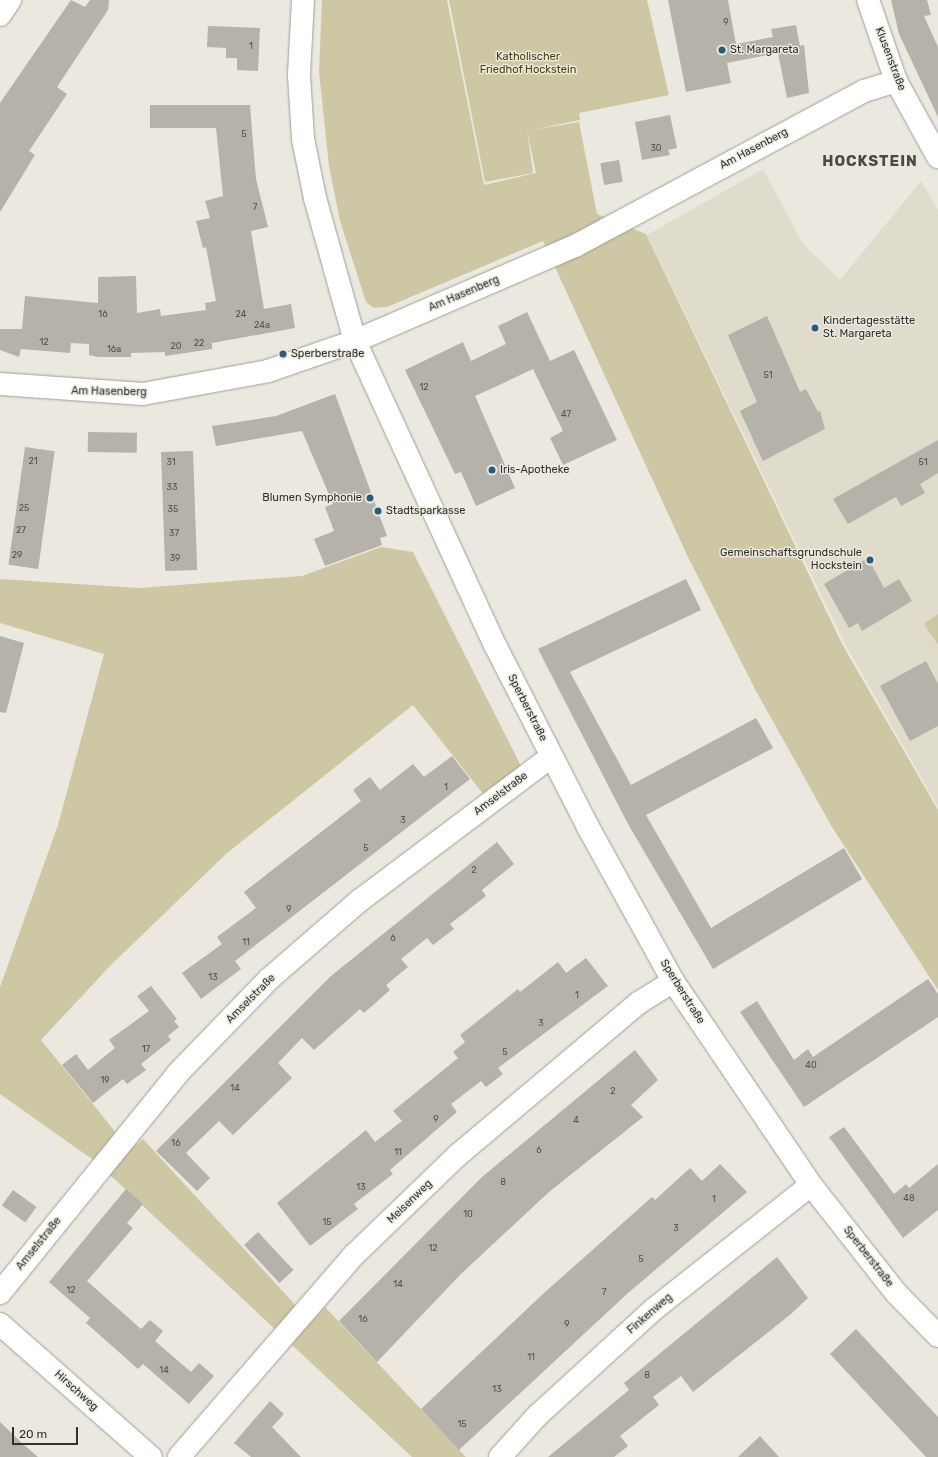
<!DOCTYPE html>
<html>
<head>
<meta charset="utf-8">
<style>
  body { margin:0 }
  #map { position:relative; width:938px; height:1457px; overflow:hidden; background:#ebe9df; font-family:Rubik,sans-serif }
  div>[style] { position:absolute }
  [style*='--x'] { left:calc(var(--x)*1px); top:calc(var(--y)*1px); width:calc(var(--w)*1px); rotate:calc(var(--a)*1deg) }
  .built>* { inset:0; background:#dfdccc }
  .green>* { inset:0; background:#cec7a4 }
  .building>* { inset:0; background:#b4b2a9; transform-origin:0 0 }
  .roads { filter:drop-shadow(0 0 1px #a09e95) drop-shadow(0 0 1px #a09e95) }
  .minor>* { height:22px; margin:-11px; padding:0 11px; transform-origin:11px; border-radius:11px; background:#fff }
  .tertiary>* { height:22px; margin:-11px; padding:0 11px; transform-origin:11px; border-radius:11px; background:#fff }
  .dots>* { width:11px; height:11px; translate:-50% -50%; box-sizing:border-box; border:2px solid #ebe9df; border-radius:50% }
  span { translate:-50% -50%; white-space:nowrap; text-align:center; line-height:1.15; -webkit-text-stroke:3px #ebe9df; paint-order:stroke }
  .number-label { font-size:9px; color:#52514c }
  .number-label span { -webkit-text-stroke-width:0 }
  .poi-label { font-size:11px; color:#31312d }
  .left { translate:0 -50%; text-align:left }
  .right { translate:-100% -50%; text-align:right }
  .park-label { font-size:11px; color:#493f0a }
  .street-label { font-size:11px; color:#31312d }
  .district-label { font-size:15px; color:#4c4a42; font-weight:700; letter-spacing:1px }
  .scale { position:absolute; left:12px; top:1427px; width:66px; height:18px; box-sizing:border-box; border:2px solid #31312d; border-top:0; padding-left:5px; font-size:12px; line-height:14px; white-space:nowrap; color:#31312d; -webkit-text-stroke:3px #ebe9df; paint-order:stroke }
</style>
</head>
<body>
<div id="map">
  <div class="built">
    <i style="clip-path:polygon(763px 169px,803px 244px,840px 280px,921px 181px,938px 210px,938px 807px,845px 644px,647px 235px)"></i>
  </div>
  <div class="green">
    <i style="clip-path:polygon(322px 0,447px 0,484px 185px,536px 173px,527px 130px,533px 173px,485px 182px,449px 0,647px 0,669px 95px,579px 113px,580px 120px,531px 130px,579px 122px,597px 214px,646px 234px,842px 644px,938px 810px,938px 990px,832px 827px,756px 691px,687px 555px,543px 241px,387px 307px,374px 308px,366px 302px,340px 221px,329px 166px,319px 72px)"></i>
    <i style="clip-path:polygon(381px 547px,413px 552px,521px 766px,484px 795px,413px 705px,226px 854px,110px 966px,41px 1040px,130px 1150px,143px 1139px,311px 1322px,325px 1307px,466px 1457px,412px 1457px,96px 1162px,0 1094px,0 987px,58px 825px,104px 654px,0 623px,0 579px,139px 588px,288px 577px,302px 576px)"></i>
    <i style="clip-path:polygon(938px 614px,938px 645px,924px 624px)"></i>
  </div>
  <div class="building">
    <i style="clip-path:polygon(71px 0,85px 7px,90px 0,109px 0,108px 10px,57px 87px,67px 94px,29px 151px,35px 155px,0 212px,0 103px)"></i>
    <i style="clip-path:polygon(668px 0,728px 0,736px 44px,773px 37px,771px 29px,796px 25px,800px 46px,804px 45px,809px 93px,787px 98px,778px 53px,727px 63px,731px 83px,686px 92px)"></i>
    <i style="clip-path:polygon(891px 0,927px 0,931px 15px,924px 16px,938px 47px,938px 117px,899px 34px)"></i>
    <i style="clip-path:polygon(208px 26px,260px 28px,258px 71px,237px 70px,237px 58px,226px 58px,226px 48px,207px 47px)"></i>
    <i style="clip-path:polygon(150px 105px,250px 105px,256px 179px,268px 227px,251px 231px,264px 309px,291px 304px,295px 328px,212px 343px,212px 349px,165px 356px,165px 352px,131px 353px,131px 357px,98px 357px,89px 355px,89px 344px,71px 343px,70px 353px,21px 349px,19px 357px,0 350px,0 329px,22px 329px,25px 296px,98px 303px,98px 277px,136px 276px,137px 313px,160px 309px,161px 316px,206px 310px,205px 303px,216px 301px,206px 247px,203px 248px,196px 221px,210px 218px,205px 201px,223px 196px,216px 128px,150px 128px)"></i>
    <i style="clip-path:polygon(670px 115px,677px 148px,668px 150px,670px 155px,642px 160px,635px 122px)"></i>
    <i style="left:619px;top:160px;width:22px;height:19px;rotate:80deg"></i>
    <i style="clip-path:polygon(527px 312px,550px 361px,574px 350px,617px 440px,563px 465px,550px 438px,563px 431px,533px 369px,495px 387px,475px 396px,515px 488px,476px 506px,461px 472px,455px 474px,405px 370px,463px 342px,471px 361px,506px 344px,498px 326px)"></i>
    <i style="clip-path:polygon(767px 316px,800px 392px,806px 389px,818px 412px,820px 411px,825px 429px,763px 461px,740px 411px,757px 402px,728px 335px)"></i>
    <i style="clip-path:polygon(335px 394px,387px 536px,380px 538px,382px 545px,325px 566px,314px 539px,334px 531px,325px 507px,333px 504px,302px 431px,216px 446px,212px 426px,276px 416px)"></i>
    <i style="left:88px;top:432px;width:49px;height:20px;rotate:1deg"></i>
    <i style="clip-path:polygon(938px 440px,938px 473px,920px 484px,925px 493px,901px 506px,896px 497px,848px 524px,833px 499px)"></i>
    <i style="left:25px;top:447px;width:30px;height:119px;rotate:8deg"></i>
    <i style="left:193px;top:451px;width:119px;height:32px;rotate:88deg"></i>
    <i style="clip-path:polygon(868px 558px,884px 588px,899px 579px,912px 601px,862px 631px,858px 623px,849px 628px,824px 584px)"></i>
    <i style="clip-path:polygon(686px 579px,701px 610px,570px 672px,631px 785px,756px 718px,773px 748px,646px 815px,711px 928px,844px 848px,862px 879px,713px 969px,628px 824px,538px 649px)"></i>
    <i style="clip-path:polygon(0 636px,24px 643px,6px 713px,0 712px)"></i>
    <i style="clip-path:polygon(926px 661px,938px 684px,938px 726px,910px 741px,880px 686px)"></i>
    <i style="clip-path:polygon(452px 756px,470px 779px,235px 961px,241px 969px,201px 999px,182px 973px,222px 944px,217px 937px,256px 908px,244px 892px,361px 801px,353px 790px,370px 777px,380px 790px,413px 764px,424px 777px)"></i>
    <i style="clip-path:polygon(497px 842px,514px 864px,482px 890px,486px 896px,450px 924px,454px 929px,433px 945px,427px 938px,401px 959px,408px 967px,386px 985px,390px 990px,364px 1013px,360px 1009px,314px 1050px,302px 1038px,278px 1063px,292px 1078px,233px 1135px,219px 1121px,186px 1153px,210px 1178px,197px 1191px,156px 1151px,331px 976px)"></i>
    <i style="clip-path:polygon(586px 958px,608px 986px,498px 1068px,503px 1074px,486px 1087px,481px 1081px,451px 1104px,457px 1112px,390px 1170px,393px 1174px,354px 1204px,358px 1209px,310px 1246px,277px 1203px,366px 1130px,375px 1142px,402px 1121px,393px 1111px,458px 1058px,453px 1052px,465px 1042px,460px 1035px,498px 1005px,518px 989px,520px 992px,558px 962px,566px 973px)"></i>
    <i style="clip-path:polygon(928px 979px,938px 994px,938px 1017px,804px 1107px,740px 1012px,757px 1001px,794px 1060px,808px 1049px,813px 1057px)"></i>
    <i style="clip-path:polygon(151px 986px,177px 1019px,174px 1021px,179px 1027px,168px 1036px,171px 1040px,141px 1064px,146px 1070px,127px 1084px,123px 1079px,93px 1103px,62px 1065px,76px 1054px,88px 1070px,115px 1048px,109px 1040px,149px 1011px,137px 996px)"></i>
    <i style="clip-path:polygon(635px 1050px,658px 1080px,631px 1105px,643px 1117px,549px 1192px,461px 1274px,377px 1362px,339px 1321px,482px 1177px)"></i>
    <i style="clip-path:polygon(844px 1127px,894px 1194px,906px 1184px,909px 1188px,938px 1164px,938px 1210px,903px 1238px,829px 1137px)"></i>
    <i style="clip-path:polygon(720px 1164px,747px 1192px,628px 1293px,459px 1450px,421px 1409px,544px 1293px,652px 1197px,655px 1200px,690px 1168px,702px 1181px)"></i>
    <i style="clip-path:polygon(126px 1189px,143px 1204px,127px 1223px,133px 1228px,87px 1281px,141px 1329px,150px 1320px,163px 1331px,155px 1341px,191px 1372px,199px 1363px,214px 1376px,189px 1404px,143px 1364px,138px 1369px,120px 1353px,86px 1323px,90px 1318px,49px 1282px)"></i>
    <i style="left:13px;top:1190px;width:29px;height:19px;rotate:36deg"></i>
    <i style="left:258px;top:1232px;width:52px;height:19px;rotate:47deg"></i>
    <i style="clip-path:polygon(777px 1257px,808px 1298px,791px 1314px,693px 1392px,681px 1376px,653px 1397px,659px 1405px,620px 1436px,628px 1446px,614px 1457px,548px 1457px,629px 1390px,624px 1383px)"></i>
    <i style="clip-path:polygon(856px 1329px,938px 1417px,938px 1457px,926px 1457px,830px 1354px)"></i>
    <i style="clip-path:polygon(270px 1401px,284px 1414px,272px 1427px,301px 1457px,251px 1457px,234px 1443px)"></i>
    <i style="clip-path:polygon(0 1422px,24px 1445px,38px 1457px,0 1457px)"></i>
    <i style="clip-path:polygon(760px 1436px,779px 1457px,738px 1457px)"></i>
  </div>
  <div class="roads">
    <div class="minor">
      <i style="--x:303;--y:0;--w:75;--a:93.1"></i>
      <i style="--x:299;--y:75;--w:64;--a:86.4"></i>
      <i style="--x:303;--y:139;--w:60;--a:78.5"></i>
      <i style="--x:315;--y:198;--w:148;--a:74.4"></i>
      <i style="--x:355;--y:341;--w:335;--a:65.3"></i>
      <i style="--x:495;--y:645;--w:204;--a:62.9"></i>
      <i style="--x:588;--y:827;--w:176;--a:61.1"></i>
      <i style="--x:673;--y:981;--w:246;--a:55.9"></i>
      <i style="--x:811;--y:1185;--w:137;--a:51.8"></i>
      <i style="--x:896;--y:1293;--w:60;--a:45.7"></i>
      <i style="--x:0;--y:15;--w:18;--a:-56"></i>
      <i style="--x:0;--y:384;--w:143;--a:4"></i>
      <i style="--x:143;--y:394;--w:127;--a:-10.4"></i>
      <i style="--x:268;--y:371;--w:92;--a:-19"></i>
      <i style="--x:355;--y:341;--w:240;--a:-23.4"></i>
      <i style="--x:575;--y:246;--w:328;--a:-28.2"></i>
      <i style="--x:864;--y:91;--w:34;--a:-17"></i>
      <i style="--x:0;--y:1293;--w:283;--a:-51"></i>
      <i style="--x:178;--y:1073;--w:131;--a:-45.9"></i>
      <i style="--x:269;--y:979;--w:119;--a:-40.9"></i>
      <i style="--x:359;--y:901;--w:240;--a:-36.9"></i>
      <i style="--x:0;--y:1324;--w:201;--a:41.4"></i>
      <i style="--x:179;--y:1457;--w:266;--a:-49.1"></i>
      <i style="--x:353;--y:1256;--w:146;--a:-43.9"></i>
      <i style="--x:458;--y:1155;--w:238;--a:-40.1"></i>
      <i style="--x:640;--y:1002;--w:39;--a:-32"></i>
      <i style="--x:500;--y:1457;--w:57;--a:-47.9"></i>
      <i style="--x:538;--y:1415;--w:157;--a:-42.4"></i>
      <i style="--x:654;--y:1309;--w:200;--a:-38.3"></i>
    </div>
    <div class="tertiary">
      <i style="--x:868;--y:0;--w:86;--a:70.9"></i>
      <i style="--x:896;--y:81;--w:87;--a:61.1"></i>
    </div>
  </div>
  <div class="dots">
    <i style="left:722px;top:50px;background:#285c78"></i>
    <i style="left:815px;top:328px;background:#285c78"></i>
    <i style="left:283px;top:354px;background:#285c78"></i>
    <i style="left:492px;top:470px;background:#285c78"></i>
    <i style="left:370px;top:498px;background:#285c78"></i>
    <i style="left:378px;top:511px;background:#285c78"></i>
    <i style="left:870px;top:560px;background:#285c78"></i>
  </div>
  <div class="number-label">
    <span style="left:726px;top:22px">9</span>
    <span style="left:251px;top:46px">1</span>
    <span style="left:244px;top:134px">5</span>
    <span style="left:656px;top:148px">30</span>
    <span style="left:255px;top:207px">7</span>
    <span style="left:103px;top:314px">16</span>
    <span style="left:241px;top:314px">24</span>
    <span style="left:262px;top:325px">24a</span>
    <span style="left:44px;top:342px">12</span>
    <span style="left:199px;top:343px">22</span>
    <span style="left:176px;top:346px">20</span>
    <span style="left:114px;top:349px">16a</span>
    <span style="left:768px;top:375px">51</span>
    <span style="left:424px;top:387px">12</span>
    <span style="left:566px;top:414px">47</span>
    <span style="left:33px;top:461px">21</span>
    <span style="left:171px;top:462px">31</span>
    <span style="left:923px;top:462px">51</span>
    <span style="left:172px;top:487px">33</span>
    <span style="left:24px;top:508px">25</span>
    <span style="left:173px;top:509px">35</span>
    <span style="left:21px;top:530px">27</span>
    <span style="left:174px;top:533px">37</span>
    <span style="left:17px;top:555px">29</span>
    <span style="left:175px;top:558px">39</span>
    <span style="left:446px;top:787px">1</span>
    <span style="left:403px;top:820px">3</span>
    <span style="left:366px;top:848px">5</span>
    <span style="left:474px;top:870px">2</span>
    <span style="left:289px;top:909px">9</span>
    <span style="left:393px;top:938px">6</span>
    <span style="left:246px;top:942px">11</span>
    <span style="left:213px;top:977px">13</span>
    <span style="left:577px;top:995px">1</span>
    <span style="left:541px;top:1023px">3</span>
    <span style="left:146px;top:1049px">17</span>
    <span style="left:505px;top:1052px">5</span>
    <span style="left:811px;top:1065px">40</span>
    <span style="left:105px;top:1080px">19</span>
    <span style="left:235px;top:1088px">14</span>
    <span style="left:613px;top:1091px">2</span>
    <span style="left:436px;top:1119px">9</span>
    <span style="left:576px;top:1120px">4</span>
    <span style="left:176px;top:1143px">16</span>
    <span style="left:539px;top:1150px">6</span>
    <span style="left:398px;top:1152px">11</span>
    <span style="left:503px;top:1182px">8</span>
    <span style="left:361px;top:1187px">13</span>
    <span style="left:909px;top:1198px">48</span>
    <span style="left:714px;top:1199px">1</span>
    <span style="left:468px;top:1214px">10</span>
    <span style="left:327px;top:1222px">15</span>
    <span style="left:676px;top:1228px">3</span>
    <span style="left:433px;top:1248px">12</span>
    <span style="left:641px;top:1259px">5</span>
    <span style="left:398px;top:1284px">14</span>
    <span style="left:71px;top:1290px">12</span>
    <span style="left:604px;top:1292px">7</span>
    <span style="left:363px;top:1319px">16</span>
    <span style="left:567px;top:1324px">9</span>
    <span style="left:531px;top:1357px">11</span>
    <span style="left:164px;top:1370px">14</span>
    <span style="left:647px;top:1375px">8</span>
    <span style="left:497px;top:1389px">13</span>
    <span style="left:462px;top:1424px">15</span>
  </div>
  <div class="poi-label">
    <span class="left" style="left:730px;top:50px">St. Margareta</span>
    <span class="left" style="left:823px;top:328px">Kindertagesstätte<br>St. Margareta</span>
    <span class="left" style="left:291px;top:354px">Sperberstraße</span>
    <span class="left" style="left:500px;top:470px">Iris-Apotheke</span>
    <span class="right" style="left:362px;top:498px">Blumen Symphonie</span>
    <span class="left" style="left:386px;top:511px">Stadtsparkasse</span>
    <span class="right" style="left:862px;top:560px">Gemeinschaftsgrundschule<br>Hockstein</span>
  </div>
  <div class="park-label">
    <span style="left:528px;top:64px">Katholischer<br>Friedhof Hockstein</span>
  </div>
  <div class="street-label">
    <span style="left:890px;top:59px;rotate:69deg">Klusenstraße</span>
    <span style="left:754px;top:149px;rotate:-28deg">Am Hasenberg</span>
    <span style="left:464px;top:294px;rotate:-23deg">Am Hasenberg</span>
    <span style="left:109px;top:392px;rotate:1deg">Am Hasenberg</span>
    <span style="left:527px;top:708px;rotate:63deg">Sperberstraße</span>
    <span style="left:501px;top:794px;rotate:-37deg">Amselstraße</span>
    <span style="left:682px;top:992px;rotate:58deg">Sperberstraße</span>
    <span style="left:251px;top:999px;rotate:-45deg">Amselstraße</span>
    <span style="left:410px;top:1202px;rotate:-44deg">Meisenweg</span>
    <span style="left:39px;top:1244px;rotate:-51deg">Amselstraße</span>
    <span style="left:868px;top:1257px;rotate:52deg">Sperberstraße</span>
    <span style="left:650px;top:1314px;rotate:-41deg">Finkenweg</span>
    <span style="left:76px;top:1391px;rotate:42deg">Hirschweg</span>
  </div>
  <div class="district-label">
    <span style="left:870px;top:162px">HOCKSTEIN</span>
  </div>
  <div class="scale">20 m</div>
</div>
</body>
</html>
